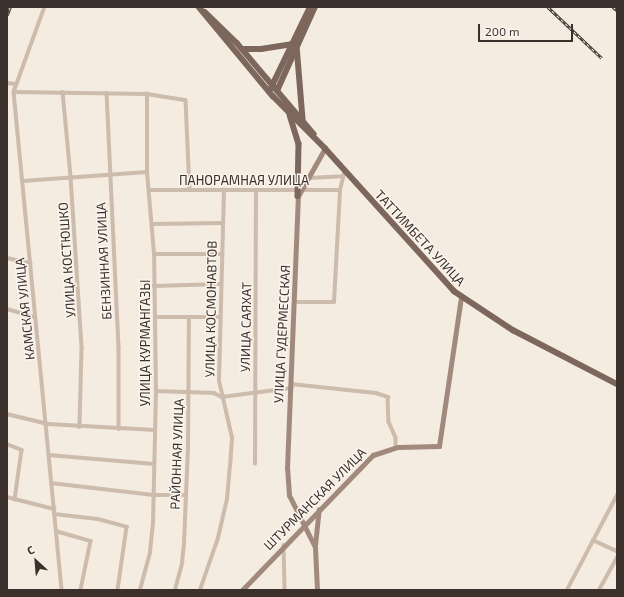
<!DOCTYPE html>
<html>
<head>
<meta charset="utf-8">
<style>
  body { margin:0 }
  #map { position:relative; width:624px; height:597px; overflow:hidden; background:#f4ebe1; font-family:"Exo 2",sans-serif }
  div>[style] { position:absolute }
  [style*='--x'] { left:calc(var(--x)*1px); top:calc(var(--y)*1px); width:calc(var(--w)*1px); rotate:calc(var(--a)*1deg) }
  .street>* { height:3.5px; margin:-1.75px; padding:0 1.75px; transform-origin:1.75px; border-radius:1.75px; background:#cdbbac }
  .secondary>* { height:5px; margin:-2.5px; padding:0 2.5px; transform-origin:2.5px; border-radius:2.5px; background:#a18a7d }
  .primary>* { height:5.5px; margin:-2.75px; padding:0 2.75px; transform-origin:2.75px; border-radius:2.75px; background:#7d675c }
  .rail>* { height:2.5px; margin-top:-1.25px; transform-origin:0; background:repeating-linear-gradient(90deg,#fbf5ee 0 3px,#3b302b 0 6px); box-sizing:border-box; border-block:1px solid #3b302b }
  span { translate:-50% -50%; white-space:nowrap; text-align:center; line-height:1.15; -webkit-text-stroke:3px #fbf5ee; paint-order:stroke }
  .street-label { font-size:13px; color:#3b302b }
  .frame { position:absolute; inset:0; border:8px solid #3b302b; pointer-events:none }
  .north { position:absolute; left:16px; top:541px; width:40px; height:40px; -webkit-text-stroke:3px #fbf5ee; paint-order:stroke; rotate:334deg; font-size:11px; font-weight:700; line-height:16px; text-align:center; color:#3b302b }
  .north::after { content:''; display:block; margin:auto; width:14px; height:18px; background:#3b302b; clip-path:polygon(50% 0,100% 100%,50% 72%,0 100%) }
  .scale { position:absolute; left:478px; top:24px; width:95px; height:18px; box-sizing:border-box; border:2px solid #3b302b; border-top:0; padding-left:5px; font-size:12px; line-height:14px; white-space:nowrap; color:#3b302b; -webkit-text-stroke:3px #fbf5ee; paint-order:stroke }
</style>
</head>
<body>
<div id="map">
  <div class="street">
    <i style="--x:45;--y:7;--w:90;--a:110"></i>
    <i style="--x:14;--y:92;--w:500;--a:84.49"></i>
    <i style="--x:7;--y:83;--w:8;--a:7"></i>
    <i style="--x:14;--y:92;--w:133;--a:0.9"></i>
    <i style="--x:147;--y:94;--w:39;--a:9"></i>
    <i style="--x:186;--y:100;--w:90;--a:87.5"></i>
    <i style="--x:63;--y:92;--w:85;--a:84.6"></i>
    <i style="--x:71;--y:177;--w:172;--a:86.3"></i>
    <i style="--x:82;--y:349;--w:78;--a:91.5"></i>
    <i style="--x:107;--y:93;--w:256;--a:87.3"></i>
    <i style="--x:119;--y:349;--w:80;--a:90"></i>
    <i style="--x:308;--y:178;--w:35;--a:-3"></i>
    <i style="--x:23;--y:181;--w:124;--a:-4.2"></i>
    <i style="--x:149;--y:190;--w:191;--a:0"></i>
    <i style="--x:152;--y:224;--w:71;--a:-0.8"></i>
    <i style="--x:154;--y:254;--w:68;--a:0"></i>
    <i style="--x:7;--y:258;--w:24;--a:12"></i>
    <i style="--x:154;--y:286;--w:67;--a:-1.7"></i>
    <i style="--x:295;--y:302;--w:39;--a:0"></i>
    <i style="--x:334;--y:302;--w:112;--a:-86.9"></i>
    <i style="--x:340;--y:190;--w:21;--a:-76"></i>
    <i style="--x:7;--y:309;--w:29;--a:16"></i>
    <i style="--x:155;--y:317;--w:65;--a:0"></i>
    <i style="--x:291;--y:384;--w:85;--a:6"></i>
    <i style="--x:376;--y:393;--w:13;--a:18"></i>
    <i style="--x:388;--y:397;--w:25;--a:88"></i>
    <i style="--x:389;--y:422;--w:17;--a:66"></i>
    <i style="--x:396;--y:438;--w:9;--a:90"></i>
    <i style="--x:156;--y:391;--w:58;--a:2"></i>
    <i style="--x:214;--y:393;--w:9;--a:27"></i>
    <i style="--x:222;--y:397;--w:70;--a:-7.4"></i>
    <i style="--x:7;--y:414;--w:42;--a:13.7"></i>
    <i style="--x:48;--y:424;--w:107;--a:3.2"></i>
    <i style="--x:7;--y:444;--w:16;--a:22"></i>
    <i style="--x:22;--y:450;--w:50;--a:98"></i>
    <i style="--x:49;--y:455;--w:105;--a:4.9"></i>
    <i style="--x:255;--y:464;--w:273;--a:-89.8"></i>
    <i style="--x:51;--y:483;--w:103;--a:6.7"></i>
    <i style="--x:153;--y:495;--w:33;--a:0"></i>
    <i style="--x:7;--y:497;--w:49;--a:14.3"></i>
    <i style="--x:54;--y:514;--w:44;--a:6.5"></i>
    <i style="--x:98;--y:519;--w:30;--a:15"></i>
    <i style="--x:127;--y:527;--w:64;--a:98.1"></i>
    <i style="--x:56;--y:531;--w:36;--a:16"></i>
    <i style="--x:91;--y:541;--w:50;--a:101.5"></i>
    <i style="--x:593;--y:540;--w:26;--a:25"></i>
    <i style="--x:284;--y:545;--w:45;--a:88.7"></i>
    <i style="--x:140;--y:590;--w:39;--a:-75"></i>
    <i style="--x:150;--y:552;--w:28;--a:-84"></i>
    <i style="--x:153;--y:524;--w:133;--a:-88.7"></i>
    <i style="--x:156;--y:391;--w:137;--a:-90.8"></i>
    <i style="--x:154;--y:254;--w:82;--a:-94.9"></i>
    <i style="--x:147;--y:172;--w:78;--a:-90"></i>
    <i style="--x:175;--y:590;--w:28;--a:-75"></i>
    <i style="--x:182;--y:563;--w:20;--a:-84"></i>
    <i style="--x:184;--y:543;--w:95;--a:-87.6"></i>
    <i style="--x:188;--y:448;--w:130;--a:-89.6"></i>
    <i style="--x:200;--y:590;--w:55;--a:-70.9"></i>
    <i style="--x:218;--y:538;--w:40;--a:-77"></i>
    <i style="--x:227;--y:499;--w:32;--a:-85"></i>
    <i style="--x:230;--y:467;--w:29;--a:-86"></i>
    <i style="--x:232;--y:438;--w:58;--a:-102.8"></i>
    <i style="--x:219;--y:381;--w:191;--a:-88.5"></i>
    <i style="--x:567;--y:590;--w:107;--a:-62.2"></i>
    <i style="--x:599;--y:590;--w:38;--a:-61"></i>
  </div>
  <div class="secondary">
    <i style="--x:315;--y:545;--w:36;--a:-84"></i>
    <i style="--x:242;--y:590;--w:188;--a:-45.9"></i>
    <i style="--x:373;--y:455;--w:26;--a:-18"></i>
    <i style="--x:398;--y:447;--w:41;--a:-1.4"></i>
    <i style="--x:439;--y:446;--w:151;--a:-81.6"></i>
    <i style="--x:317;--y:590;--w:43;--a:-92.7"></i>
    <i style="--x:315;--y:547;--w:58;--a:-116.6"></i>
    <i style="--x:289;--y:495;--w:27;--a:-94"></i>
    <i style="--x:287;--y:468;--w:272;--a:-87.7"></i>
    <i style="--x:298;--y:196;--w:55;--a:-60.6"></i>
  </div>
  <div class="primary">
    <i style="--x:199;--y:7;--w:116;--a:50.3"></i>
    <i style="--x:273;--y:96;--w:74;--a:45"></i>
    <i style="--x:325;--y:148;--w:193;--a:47.9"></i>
    <i style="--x:454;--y:291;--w:71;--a:33.5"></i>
    <i style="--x:513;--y:330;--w:117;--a:27.4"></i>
    <i style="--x:205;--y:12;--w:45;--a:44.1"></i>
    <i style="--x:237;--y:43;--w:119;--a:49.8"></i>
    <i style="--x:297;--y:46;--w:73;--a:85.3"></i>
    <i style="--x:242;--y:49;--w:19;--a:0"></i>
    <i style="--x:261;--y:49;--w:32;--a:-9"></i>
    <i style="--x:277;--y:91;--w:92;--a:-65.7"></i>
    <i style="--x:269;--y:92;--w:94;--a:-64.2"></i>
    <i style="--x:290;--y:115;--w:30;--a:73"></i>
    <i style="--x:299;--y:144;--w:52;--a:91.1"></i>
  </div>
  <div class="rail">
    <i style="--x:548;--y:7;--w:74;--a:43.4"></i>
    <i style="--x:613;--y:7;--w:5;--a:37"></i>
    <i style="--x:7;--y:15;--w:9;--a:-69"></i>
  </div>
  <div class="street-label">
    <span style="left:244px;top:180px">ПАНОРАМНАЯ УЛИЦА</span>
    <span style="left:420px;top:238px;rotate:47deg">ТАТТИМБЕТА УЛИЦА</span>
    <span style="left:67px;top:260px;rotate:-94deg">УЛИЦА КОСТЮШКО</span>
    <span style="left:104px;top:261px;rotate:-93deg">БЕНЗИННАЯ УЛИЦА</span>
    <span style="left:25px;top:309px;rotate:-96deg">КАМСКАЯ УЛИЦА</span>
    <span style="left:211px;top:309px;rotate:-89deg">УЛИЦА КОСМОНАВТОВ</span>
    <span style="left:246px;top:327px;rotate:-89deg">УЛИЦА САЯХАТ</span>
    <span style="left:282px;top:334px;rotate:-87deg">УЛИЦА ГУДЕРМЕССКАЯ</span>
    <span style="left:145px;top:343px;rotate:-90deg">УЛИЦА КУРМАНГАЗЫ</span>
    <span style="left:177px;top:454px;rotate:-88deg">РАЙОННАЯ УЛИЦА</span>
    <span style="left:315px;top:499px;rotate:-45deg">ШТУРМАНСКАЯ УЛИЦА</span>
  </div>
  <div class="frame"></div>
  <div class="north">С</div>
  <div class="scale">200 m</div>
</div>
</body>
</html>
